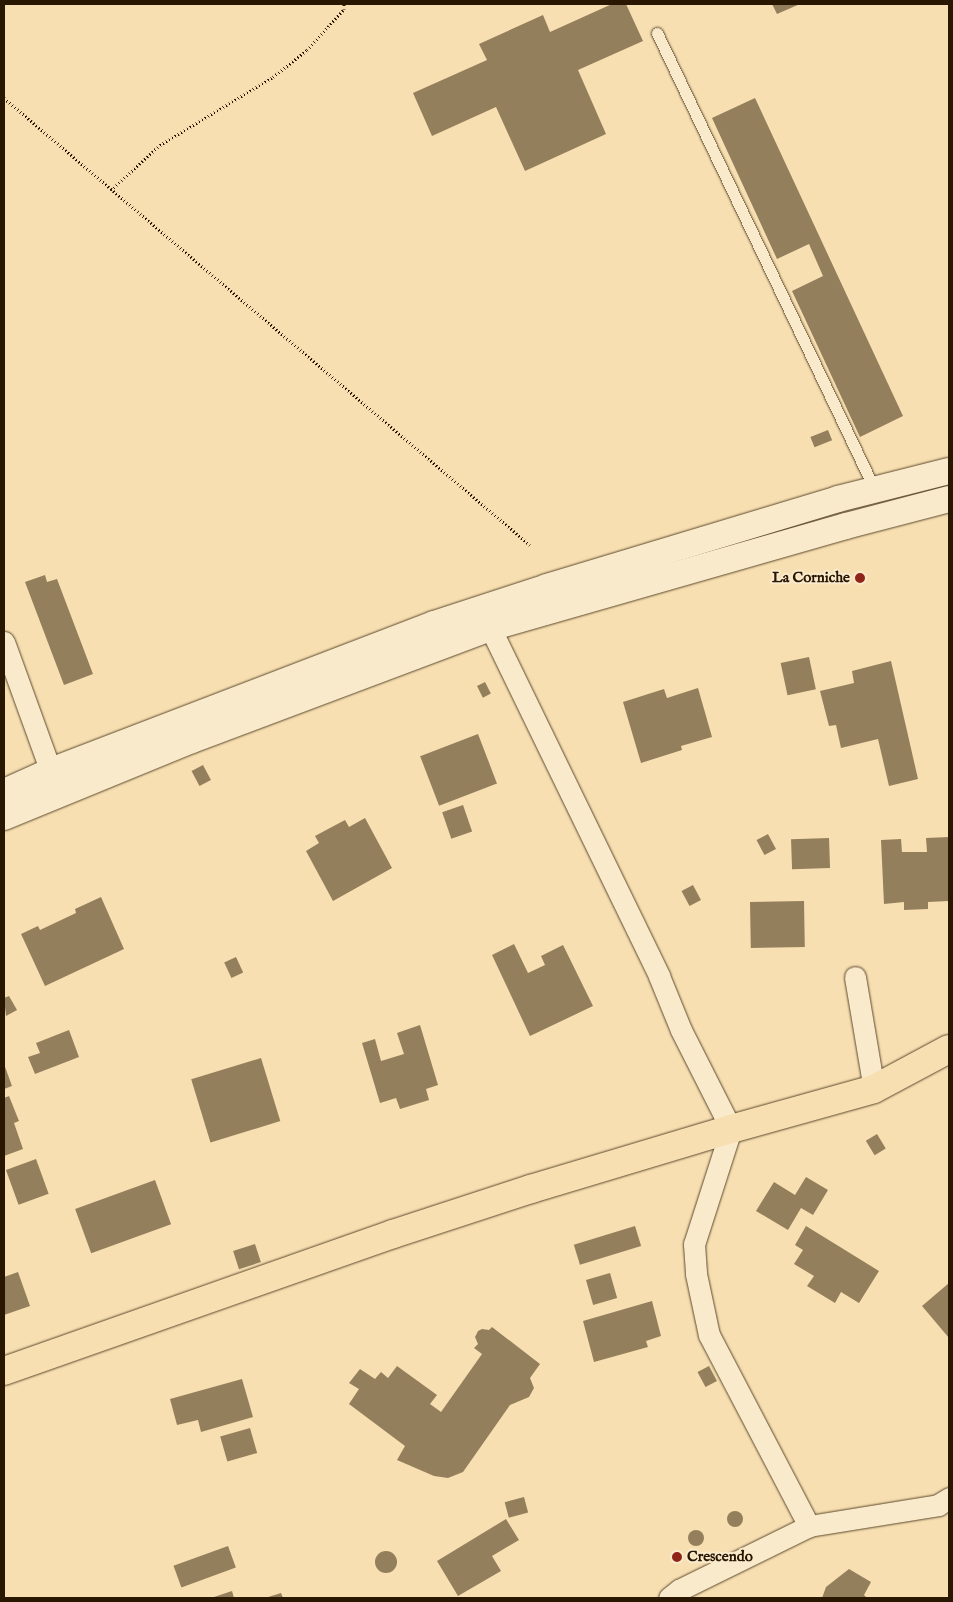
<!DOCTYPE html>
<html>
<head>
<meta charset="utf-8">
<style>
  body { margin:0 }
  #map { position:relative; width:953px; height:1602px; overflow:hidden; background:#f7dfb1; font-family:"IM FELL English",serif }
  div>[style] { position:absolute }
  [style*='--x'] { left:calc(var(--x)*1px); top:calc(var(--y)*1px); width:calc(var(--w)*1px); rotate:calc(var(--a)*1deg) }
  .building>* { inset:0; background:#947f5d; transform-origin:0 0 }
  .round { border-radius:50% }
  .path>* { height:3px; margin-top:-1.5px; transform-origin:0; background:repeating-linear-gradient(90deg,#291701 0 1px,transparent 0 3.5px) }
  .roads { filter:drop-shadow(0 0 1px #5c492d) drop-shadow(0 0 1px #5c492d) }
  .service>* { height:11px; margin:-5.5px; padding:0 5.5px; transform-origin:5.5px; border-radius:5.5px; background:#faeacc }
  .minor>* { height:21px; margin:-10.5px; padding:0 10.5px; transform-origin:10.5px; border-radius:10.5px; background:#faeacc }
  .tertiary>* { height:26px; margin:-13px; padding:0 13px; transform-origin:13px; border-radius:13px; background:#faeacc }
  .trunk>* { height:28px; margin:-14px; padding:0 14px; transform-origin:14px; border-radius:14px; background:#f7dfb1 }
  .dots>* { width:14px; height:14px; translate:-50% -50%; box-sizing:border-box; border:2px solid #faeacc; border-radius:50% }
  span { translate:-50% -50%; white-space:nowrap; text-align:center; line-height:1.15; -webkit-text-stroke:4px #faeacc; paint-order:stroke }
  .poi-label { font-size:15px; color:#291701; font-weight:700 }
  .right { translate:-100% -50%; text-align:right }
  .left { translate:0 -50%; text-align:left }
  .frame { position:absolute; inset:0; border:5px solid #291701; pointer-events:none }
</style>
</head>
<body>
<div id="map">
  <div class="building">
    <i style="clip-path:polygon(612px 4px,626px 4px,643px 41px,578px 70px,606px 134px,525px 171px,496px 107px,432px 136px,413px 93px,487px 60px,479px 44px,543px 15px,550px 32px)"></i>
    <i style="clip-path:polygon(772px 4px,800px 4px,777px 14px)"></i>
    <i style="clip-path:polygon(755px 98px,903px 416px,860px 437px,792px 291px,823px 276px,809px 244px,777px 259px,712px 118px)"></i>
    <i style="left:828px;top:430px;width:11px;height:19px;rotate:68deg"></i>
    <i style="clip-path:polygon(45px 575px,47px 582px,57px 579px,93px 674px,64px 685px,25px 582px)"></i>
    <i style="left:809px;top:657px;width:33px;height:29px;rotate:78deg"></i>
    <i style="clip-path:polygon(891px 661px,918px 779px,889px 786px,878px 739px,841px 748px,836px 725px,829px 726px,820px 691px,854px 683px,852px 671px)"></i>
    <i style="left:485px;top:682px;width:13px;height:9px;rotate:63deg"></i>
    <i style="clip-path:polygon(698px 688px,712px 737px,681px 746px,682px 750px,641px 763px,623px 702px,664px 689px,667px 698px)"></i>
    <i style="left:478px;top:734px;width:53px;height:62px;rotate:69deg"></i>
    <i style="left:203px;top:765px;width:17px;height:13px;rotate:62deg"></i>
    <i style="left:463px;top:805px;width:28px;height:22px;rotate:71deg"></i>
    <i style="clip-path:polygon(365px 818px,392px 868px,333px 901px,306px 851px,319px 843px,315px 836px,345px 820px,349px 827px)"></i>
    <i style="left:768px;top:834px;width:17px;height:13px;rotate:62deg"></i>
    <i style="clip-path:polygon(949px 837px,949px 901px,928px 902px,928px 909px,904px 910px,904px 902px,884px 904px,881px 840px,901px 839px,902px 852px,927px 852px,926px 838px)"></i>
    <i style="left:829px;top:838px;width:30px;height:38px;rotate:88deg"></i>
    <i style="left:693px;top:885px;width:17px;height:13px;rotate:62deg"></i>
    <i style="clip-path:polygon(101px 897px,124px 949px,45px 986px,21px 934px,38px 926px,40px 930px,76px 913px,75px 909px)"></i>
    <i style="left:804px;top:901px;width:46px;height:54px;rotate:89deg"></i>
    <i style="clip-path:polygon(514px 944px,528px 973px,545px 965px,541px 956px,563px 945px,593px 1006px,530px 1036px,492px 955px)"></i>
    <i style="left:236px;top:957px;width:17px;height:13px;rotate:65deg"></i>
    <i style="clip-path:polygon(9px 996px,17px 1010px,6px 1016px,4px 998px)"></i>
    <i style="clip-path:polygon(420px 1025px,438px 1085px,426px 1089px,429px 1100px,400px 1109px,396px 1098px,380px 1103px,362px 1043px,375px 1039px,381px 1061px,404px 1054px,397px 1033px)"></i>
    <i style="clip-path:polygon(69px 1030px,79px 1057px,35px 1074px,28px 1057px,40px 1053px,36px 1043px)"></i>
    <i style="left:261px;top:1058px;width:66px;height:73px;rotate:73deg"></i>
    <i style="clip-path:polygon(4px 1064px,12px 1086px,4px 1089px)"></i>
    <i style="clip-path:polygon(9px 1096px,19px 1121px,14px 1123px,23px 1149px,4px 1156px,4px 1098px)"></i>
    <i style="left:877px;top:1134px;width:17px;height:13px;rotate:59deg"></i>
    <i style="left:36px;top:1159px;width:37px;height:32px;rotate:70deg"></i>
    <i style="clip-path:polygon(806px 1177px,828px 1190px,813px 1215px,801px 1208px,788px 1230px,756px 1211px,774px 1182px,795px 1195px)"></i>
    <i style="left:155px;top:1180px;width:47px;height:85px;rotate:70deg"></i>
    <i style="left:635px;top:1226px;width:21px;height:64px;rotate:73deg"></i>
    <i style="clip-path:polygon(806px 1226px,879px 1271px,859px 1303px,841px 1292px,835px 1303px,807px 1286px,814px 1276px,794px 1264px,803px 1250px,795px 1245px)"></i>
    <i style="left:255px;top:1244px;width:19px;height:23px;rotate:72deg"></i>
    <i style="clip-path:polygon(18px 1272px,30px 1306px,4px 1315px,4px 1277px)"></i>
    <i style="left:610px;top:1273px;width:26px;height:25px;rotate:74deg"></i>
    <i style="clip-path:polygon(949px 1283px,949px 1338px,922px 1306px)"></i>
    <i style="clip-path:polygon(652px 1301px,661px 1336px,646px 1341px,648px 1347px,594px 1362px,583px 1321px)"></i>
    <i style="clip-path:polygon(492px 1327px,540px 1364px,530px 1378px,534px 1388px,529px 1397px,510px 1405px,463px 1472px,448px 1478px,434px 1476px,397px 1460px,405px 1446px,349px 1404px,359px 1389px,349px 1383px,360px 1369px,375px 1379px,381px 1372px,388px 1378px,397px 1366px,437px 1395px,430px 1404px,441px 1412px,482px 1354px,474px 1348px,478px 1344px,475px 1337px,478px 1331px,482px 1329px,489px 1330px)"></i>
    <i style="left:709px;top:1366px;width:17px;height:13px;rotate:62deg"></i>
    <i style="clip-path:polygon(242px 1379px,253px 1417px,201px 1432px,198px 1420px,177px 1425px,170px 1399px)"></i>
    <i style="left:250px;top:1428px;width:26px;height:31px;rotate:74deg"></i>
    <i style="left:524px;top:1497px;width:16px;height:20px;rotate:75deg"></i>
    <i class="round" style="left:727px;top:1511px;width:16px;height:16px"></i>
    <i style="clip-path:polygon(506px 1519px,519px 1540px,492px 1556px,501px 1571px,458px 1596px,437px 1561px)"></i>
    <i class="round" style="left:688px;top:1530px;width:16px;height:16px"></i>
    <i style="left:228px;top:1546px;width:23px;height:58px;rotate:70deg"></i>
    <i class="round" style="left:375px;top:1551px;width:22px;height:22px"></i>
    <i style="clip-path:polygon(849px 1569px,871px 1582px,864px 1595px,867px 1598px,822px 1598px,826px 1587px)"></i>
    <i style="clip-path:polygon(232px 1591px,234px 1598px,211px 1598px)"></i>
    <i style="clip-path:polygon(281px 1593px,283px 1598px,265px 1598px)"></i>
  </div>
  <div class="path">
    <i style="--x:4;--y:98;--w:690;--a:40.36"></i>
    <i style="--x:111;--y:190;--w:67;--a:-42.6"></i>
    <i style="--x:160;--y:145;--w:132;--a:-31"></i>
    <i style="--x:273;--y:77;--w:43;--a:-38.5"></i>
    <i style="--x:307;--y:50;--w:55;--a:-47.9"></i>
    <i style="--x:344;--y:9;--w:5;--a:-90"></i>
  </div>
  <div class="roads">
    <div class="service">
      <i style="--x:657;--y:33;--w:506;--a:64.5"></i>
    </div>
    <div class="minor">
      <i style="--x:484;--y:615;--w:401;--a:64.1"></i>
      <i style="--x:659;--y:976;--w:58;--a:67.8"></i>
      <i style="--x:681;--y:1030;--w:111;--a:63.2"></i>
      <i style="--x:731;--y:1129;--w:121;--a:107.8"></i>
      <i style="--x:694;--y:1244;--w:30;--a:86"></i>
      <i style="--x:696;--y:1274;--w:62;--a:78"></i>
      <i style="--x:709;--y:1335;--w:216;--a:62.4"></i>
      <i style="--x:4;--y:642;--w:153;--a:70.1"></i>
      <i style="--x:855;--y:977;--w:114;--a:80.4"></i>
      <i style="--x:669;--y:1598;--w:13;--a:-39"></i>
      <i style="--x:679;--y:1590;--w:145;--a:-26.2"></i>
      <i style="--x:809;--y:1526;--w:131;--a:-9.2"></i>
      <i style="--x:938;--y:1505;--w:13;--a:-32"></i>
    </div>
    <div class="tertiary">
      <i style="--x:4;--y:792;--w:51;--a:-24.1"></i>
      <i style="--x:51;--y:771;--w:410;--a:-21"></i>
      <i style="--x:434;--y:624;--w:119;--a:-18.1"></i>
      <i style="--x:547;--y:587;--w:304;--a:-16.8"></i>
      <i style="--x:838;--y:499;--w:114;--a:-14.2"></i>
      <i style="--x:4;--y:817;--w:203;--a:-22.3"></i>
      <i style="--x:192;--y:740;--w:318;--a:-20.6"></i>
      <i style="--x:490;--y:628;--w:370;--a:-16"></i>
      <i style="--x:846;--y:526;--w:106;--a:-14.7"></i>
    </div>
    <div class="trunk">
      <i style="--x:4;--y:1371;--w:412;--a:-19.4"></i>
      <i style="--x:393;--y:1234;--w:145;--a:-18.1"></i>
      <i style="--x:531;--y:1189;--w:209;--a:-16.7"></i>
      <i style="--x:731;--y:1129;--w:148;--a:-15.6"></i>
      <i style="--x:874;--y:1089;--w:85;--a:-28.1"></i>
    </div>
  </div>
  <div class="dots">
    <i style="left:860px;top:578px;background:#8f2418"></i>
    <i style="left:677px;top:1557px;background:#8f2418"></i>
  </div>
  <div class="poi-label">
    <span class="right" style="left:850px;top:578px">La Corniche</span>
    <span class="left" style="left:687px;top:1557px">Crescendo</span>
  </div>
  <div class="frame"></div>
</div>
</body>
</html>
